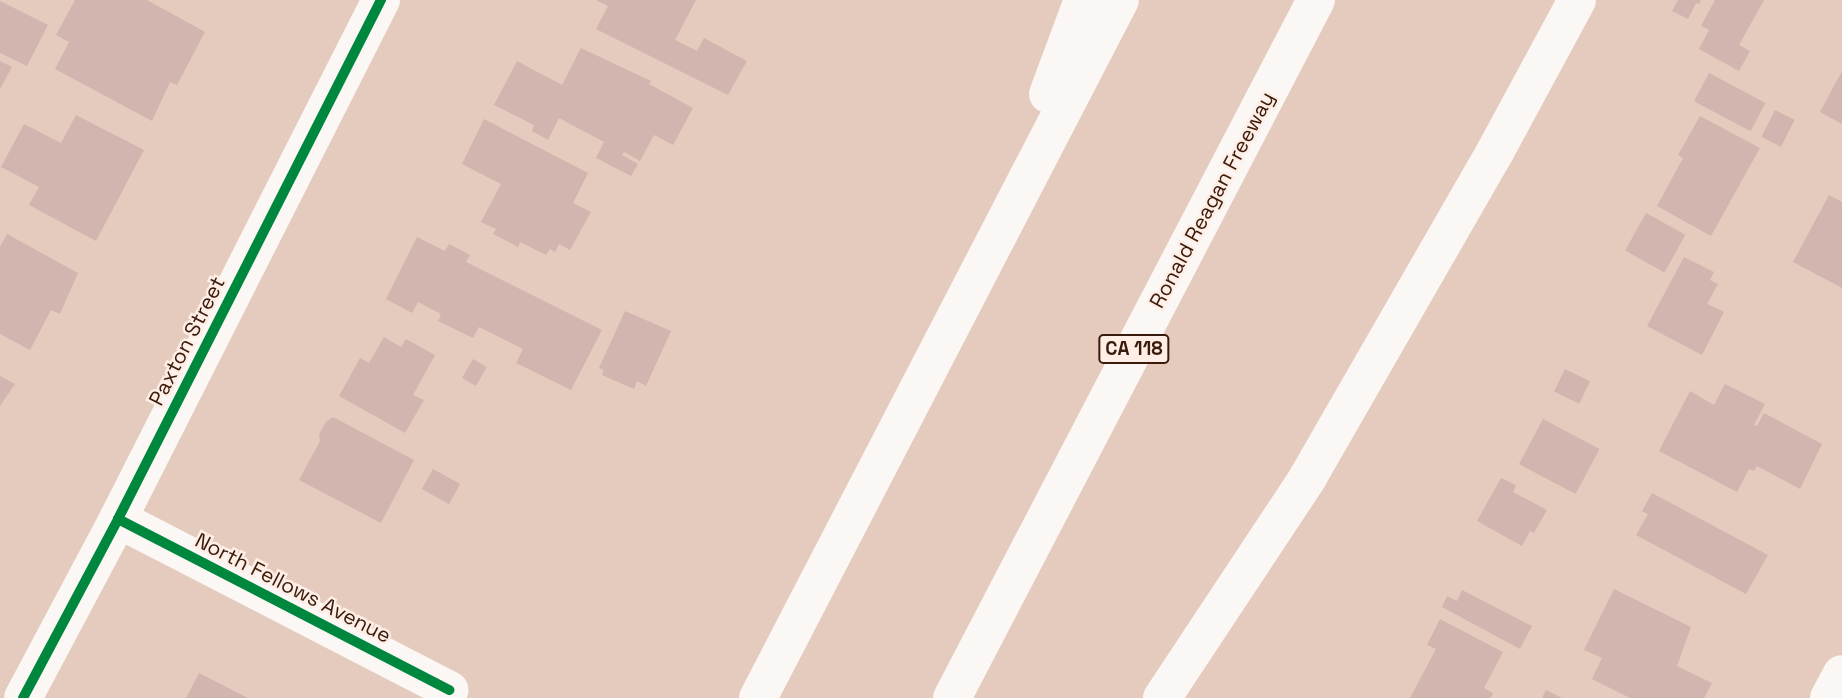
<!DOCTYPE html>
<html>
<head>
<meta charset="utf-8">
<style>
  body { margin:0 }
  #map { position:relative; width:1842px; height:698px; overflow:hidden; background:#e5cbbe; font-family:"Space Grotesk",sans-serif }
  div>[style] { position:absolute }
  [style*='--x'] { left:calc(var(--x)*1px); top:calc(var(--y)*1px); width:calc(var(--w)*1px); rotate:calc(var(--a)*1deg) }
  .building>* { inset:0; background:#d1b5ae; transform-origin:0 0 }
  .minor>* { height:38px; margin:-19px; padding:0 19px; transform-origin:19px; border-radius:19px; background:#fbf7f5 }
  .tertiary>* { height:38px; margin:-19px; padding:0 19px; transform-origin:19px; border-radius:19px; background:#fbf7f5 }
  .motorway>* { height:38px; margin:-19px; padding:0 19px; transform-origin:19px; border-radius:19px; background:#fbf7f5 }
  .cycleway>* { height:10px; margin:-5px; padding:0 5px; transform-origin:5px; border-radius:5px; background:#00873e }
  span { translate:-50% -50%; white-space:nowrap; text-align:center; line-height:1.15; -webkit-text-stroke:5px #ffeee6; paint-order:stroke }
  .shield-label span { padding:2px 5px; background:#ffeee6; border:2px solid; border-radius:5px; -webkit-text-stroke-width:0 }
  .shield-label { font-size:19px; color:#391b0b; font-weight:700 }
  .street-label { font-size:21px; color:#391b0b }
</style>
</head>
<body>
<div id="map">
  <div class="building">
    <i style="clip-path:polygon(75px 0,147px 0,205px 32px,177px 85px,170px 82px,152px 121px,55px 69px,69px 42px,56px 35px)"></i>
    <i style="clip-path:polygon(596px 0,696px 0,675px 40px,697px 51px,704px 38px,747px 61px,728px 95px,596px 29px,608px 6px)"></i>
    <i style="clip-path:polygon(1678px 0,1701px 0,1699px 4px,1696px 3px,1688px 19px,1672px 11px)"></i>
    <i style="clip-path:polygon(1715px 0,1764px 0,1739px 45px,1750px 51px,1739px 71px,1699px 49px,1709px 30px,1701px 26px)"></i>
    <i style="clip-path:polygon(0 1px,48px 25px,27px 66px,0 53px)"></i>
    <i style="clip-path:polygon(581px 48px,651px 81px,649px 84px,693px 108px,673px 145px,654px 135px,640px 161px,624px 152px,622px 155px,638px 164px,631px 176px,596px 158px,604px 142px,559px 118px,548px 140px,532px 131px,534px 125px,494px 105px,517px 61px,562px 85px)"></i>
    <i style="clip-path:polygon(0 61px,12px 67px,0 89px)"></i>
    <i style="clip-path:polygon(1842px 71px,1842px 124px,1820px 112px)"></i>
    <i style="left:1709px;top:73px;width:64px;height:32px;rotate:28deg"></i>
    <i style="left:1775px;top:110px;width:22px;height:30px;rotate:27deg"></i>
    <i style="clip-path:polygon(76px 115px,144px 150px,96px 241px,29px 205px,39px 187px,1px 167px,24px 124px,61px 143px)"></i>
    <i style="clip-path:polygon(1700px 116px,1760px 148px,1711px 236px,1657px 206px,1683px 158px,1678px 155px)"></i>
    <i style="clip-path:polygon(484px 119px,588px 173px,573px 203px,591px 212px,570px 250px,559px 244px,555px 252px,550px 249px,546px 255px,520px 242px,518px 247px,493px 234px,496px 229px,481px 222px,501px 184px,462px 164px)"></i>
    <i style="clip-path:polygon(1829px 195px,1842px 202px,1842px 288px,1793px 262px)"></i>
    <i style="left:1646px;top:213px;width:45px;height:43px;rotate:29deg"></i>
    <i style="clip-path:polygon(7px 234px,78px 273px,60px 314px,51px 310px,30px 350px,0 334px,0 247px)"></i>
    <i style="clip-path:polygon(417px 237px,445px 251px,449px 244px,470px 255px,466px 262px,602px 330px,571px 390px,516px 363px,523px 349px,479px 327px,473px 338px,438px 321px,441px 314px,418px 302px,412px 313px,386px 299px)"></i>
    <i style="clip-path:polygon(1684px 257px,1714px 272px,1710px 280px,1718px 284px,1707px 304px,1724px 312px,1702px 355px,1647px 326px)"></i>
    <i style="clip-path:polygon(625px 311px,671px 331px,646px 386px,637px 381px,634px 389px,602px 375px,604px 370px,599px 368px)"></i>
    <i style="clip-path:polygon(384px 337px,401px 347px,406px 339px,435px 355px,413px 395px,424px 400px,405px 433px,339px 396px,360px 358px,369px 363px)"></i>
    <i style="left:473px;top:359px;width:16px;height:22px;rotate:30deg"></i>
    <i style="left:1565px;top:369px;width:28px;height:25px;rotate:26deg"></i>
    <i style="clip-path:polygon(0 376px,15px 384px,0 406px)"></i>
    <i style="clip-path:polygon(1725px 384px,1765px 404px,1754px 425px,1757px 426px,1764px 413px,1822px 444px,1800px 489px,1757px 466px,1754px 471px,1749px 469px,1737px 492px,1659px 451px,1690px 391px,1714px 405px)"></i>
    <i style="clip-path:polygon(333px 417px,414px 460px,381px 523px,299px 480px,320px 441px,319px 434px,326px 422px)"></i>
    <i style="left:1543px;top:419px;width:64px;height:51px;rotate:28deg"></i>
    <i style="left:433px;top:469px;width:31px;height:23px;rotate:29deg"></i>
    <i style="clip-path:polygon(1501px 478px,1516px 485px,1513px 492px,1547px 510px,1534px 533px,1530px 531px,1522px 546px,1477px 521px)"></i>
    <i style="clip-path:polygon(1652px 493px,1768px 555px,1746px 594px,1636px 535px,1648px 514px,1642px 511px)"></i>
    <i style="clip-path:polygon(1614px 589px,1691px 627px,1677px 666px,1712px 683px,1704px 698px,1630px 698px,1592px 679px,1602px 658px,1584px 650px)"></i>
    <i style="clip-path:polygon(1462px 590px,1532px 626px,1520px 649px,1442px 607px,1447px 596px,1457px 601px)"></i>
    <i style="clip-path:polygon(1440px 619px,1503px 652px,1484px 688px,1493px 693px,1491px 698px,1410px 698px,1436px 649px,1427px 645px)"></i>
    <i style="clip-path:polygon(199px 673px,248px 698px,186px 698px)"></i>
    <i style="clip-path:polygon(1546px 690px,1562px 698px,1542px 698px)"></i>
  </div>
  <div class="minor">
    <i style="--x:118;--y:519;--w:373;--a:27.3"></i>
    <i style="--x:1829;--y:698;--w:27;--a:-62"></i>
  </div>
  <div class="tertiary">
    <i style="--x:23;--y:698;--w:203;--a:-62"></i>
    <i style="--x:118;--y:519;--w:582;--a:-63.13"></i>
  </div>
  <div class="motorway">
    <i style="--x:1048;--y:94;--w:100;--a:-69.6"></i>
    <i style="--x:758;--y:698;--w:786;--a:-62.59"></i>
    <i style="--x:952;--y:698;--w:787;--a:-62.46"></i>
    <i style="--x:1162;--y:698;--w:265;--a:-56.5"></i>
    <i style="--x:1308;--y:477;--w:377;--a:-60.1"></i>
    <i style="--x:1496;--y:150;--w:170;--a:-61.6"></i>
  </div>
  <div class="cycleway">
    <i style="--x:118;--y:519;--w:373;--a:27.3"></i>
    <i style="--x:23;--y:698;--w:203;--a:-62"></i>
    <i style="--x:118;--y:519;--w:582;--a:-63.13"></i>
  </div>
  <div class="shield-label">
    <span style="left:1134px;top:349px">CA 118</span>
  </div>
  <div class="street-label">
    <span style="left:1212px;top:200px;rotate:-62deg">Ronald Reagan Freeway</span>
    <span style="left:187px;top:341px;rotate:-63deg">Paxton Street</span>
    <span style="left:293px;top:588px;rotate:27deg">North Fellows Avenue</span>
  </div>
</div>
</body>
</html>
